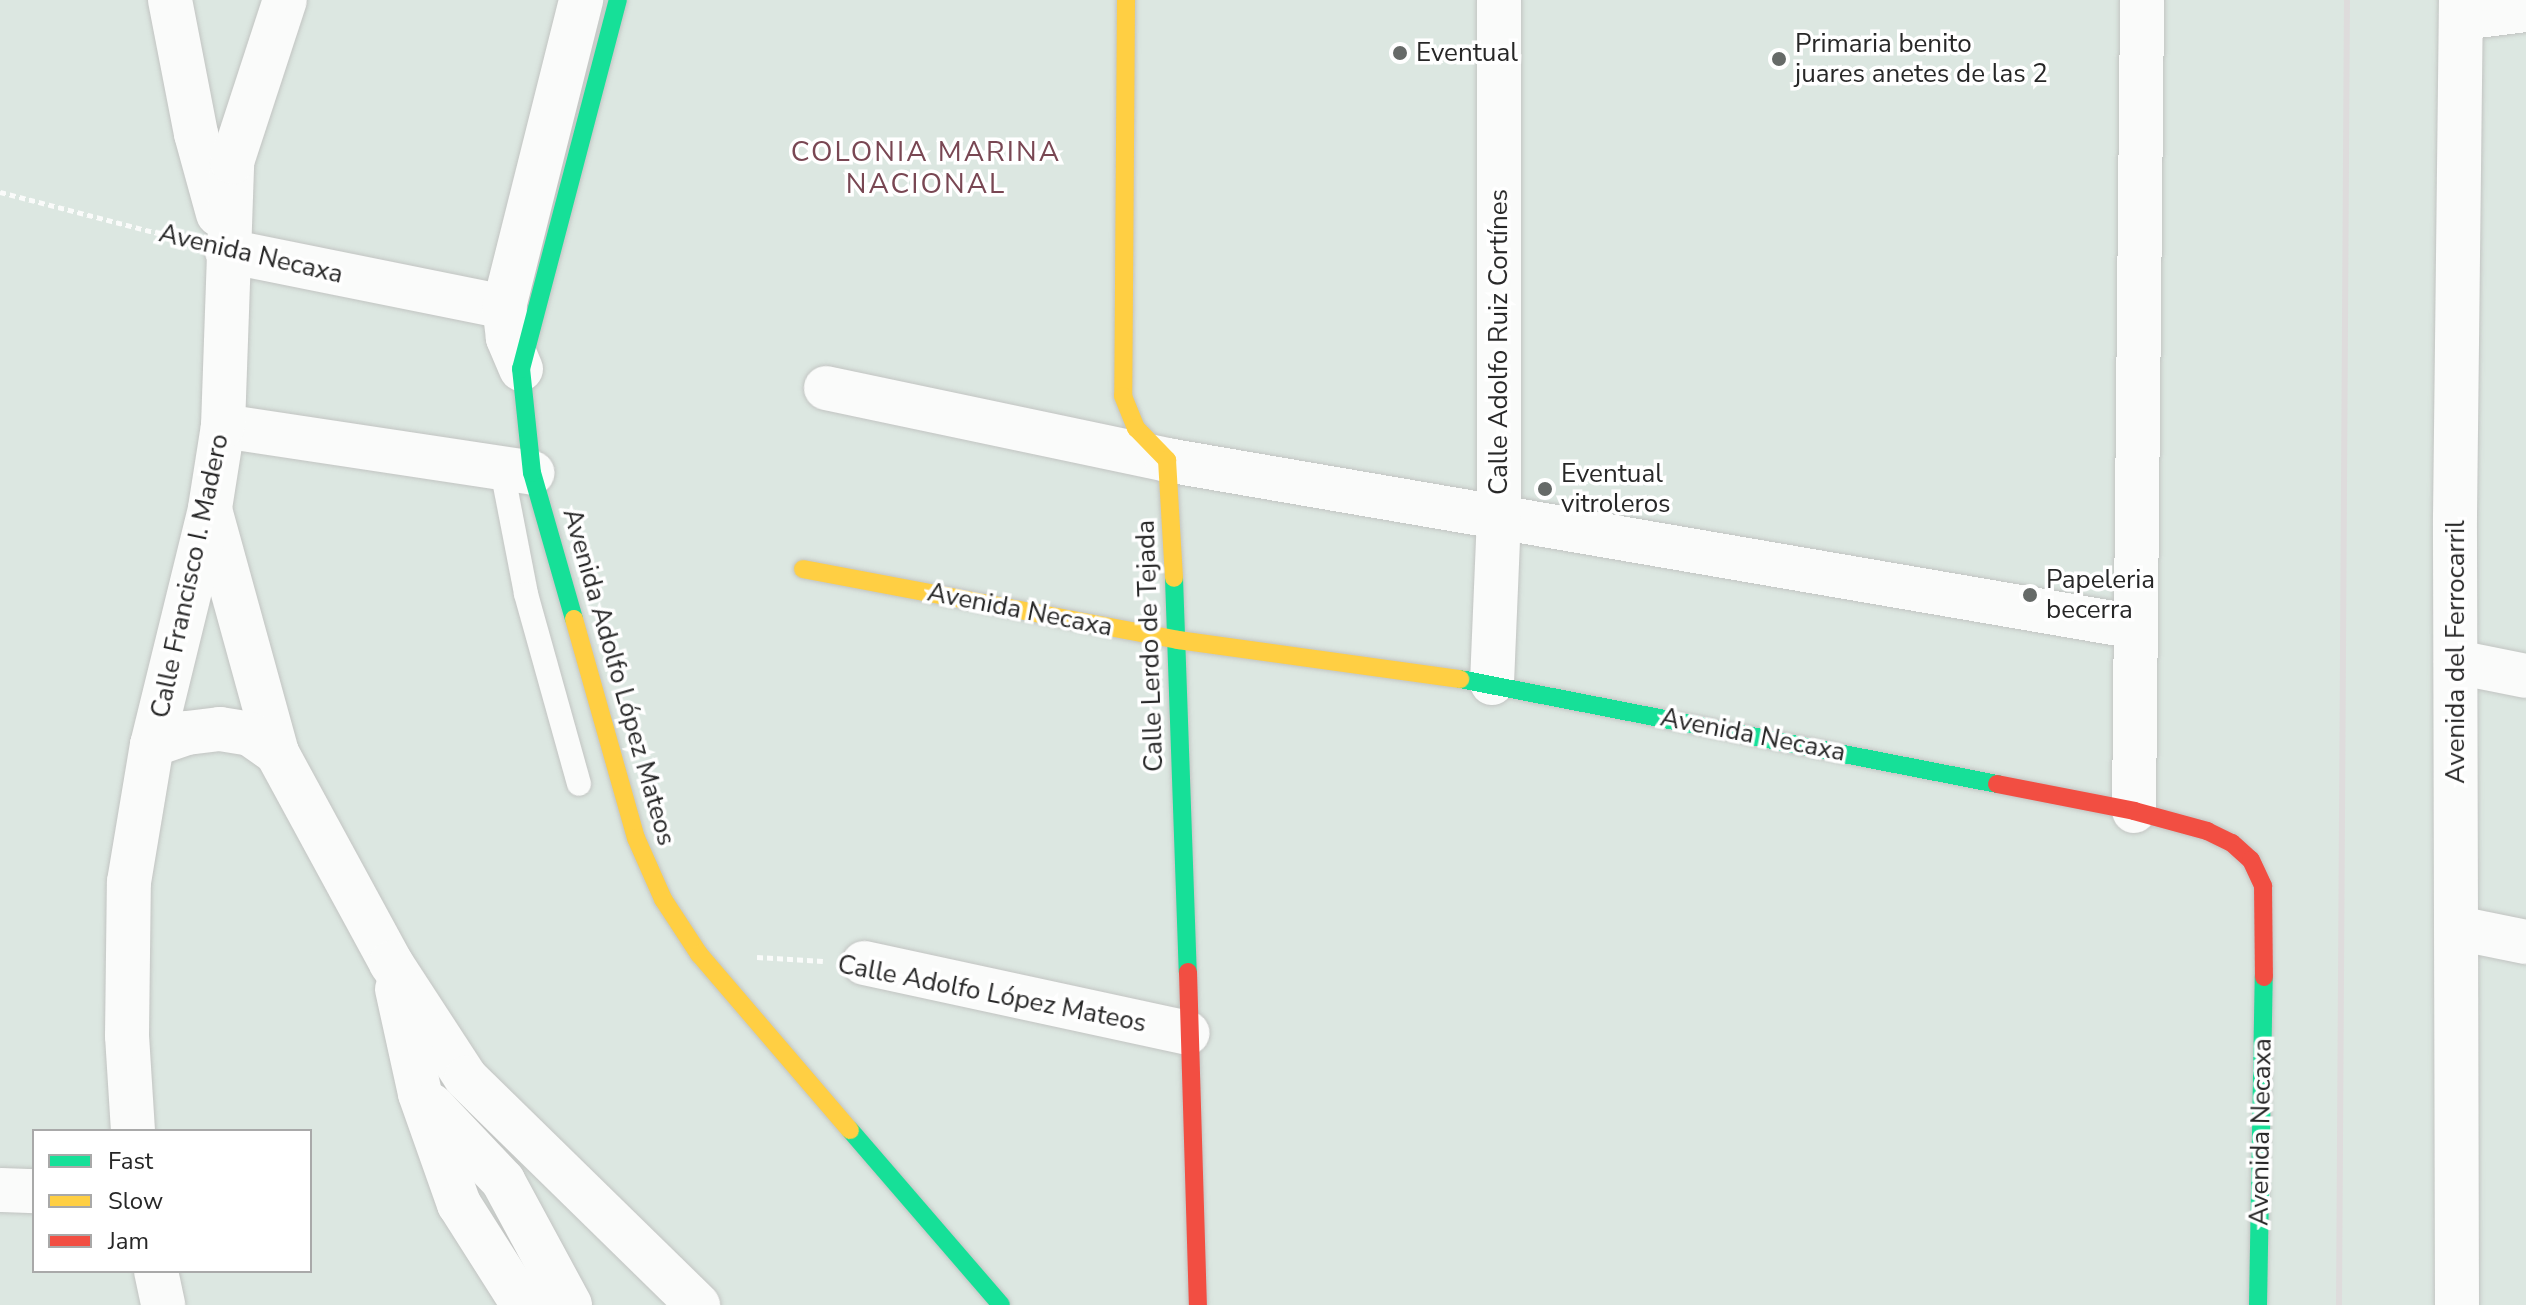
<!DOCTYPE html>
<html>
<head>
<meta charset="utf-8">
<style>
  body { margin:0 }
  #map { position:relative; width:2526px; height:1305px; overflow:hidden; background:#dce7e1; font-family:"Nunito Sans",sans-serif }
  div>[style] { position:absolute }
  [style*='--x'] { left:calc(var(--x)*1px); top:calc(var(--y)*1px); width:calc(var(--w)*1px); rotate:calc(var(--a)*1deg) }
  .path>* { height:5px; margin-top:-2.5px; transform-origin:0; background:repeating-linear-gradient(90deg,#fafbfa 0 6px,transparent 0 10px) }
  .roads { filter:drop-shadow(0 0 2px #c2c4c2) drop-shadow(0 0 2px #c2c4c2) }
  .lane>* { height:24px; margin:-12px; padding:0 12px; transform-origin:12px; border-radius:12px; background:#fafbfa }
  .street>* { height:44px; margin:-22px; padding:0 22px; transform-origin:22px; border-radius:22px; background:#fafbfa }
  .fast>* { height:18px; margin:-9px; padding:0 9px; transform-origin:9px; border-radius:9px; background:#16e098 }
  .slow>* { height:18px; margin:-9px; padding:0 9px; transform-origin:9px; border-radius:9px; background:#ffcf43 }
  .jam>* { height:18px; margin:-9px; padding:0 9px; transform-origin:9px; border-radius:9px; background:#f24e42 }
  .rail>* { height:6px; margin:-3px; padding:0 3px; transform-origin:3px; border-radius:3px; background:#dedcdc }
  .dots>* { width:22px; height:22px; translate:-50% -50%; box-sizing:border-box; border:4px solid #fff; border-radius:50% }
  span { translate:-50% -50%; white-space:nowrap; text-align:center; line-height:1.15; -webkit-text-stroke:7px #fff; paint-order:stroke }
  .poi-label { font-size:26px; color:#272727 }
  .left { translate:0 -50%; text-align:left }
  .street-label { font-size:26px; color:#272727 }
  .neighbourhood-label { font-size:28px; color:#794753; letter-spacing:2px }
  .legend { position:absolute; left:32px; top:1129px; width:280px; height:144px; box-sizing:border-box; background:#fff; border:2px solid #a9a9a9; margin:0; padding:10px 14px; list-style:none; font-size:24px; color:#272727 }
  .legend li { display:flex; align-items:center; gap:16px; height:40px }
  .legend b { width:40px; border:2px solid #a9a9a9 }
</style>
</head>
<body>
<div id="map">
  <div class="path">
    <i style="--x:0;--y:192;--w:190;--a:14.6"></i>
    <i style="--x:757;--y:957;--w:66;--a:3.5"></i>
  </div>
  <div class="roads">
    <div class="lane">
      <i style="--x:502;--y:470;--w:126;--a:79"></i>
      <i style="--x:526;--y:594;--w:197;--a:74.4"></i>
    </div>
    <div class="street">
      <i style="--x:170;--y:0;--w:136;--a:79"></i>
      <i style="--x:196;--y:134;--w:83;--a:74.6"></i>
      <i style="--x:2461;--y:18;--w:65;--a:-7"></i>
      <i style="--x:227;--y:251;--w:283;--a:11.4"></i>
      <i style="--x:521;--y:369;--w:34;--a:-113"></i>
      <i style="--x:508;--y:338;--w:31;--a:-97"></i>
      <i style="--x:504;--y:307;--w:317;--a:-75.9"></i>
      <i style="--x:826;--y:388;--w:349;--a:11.9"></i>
      <i style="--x:1167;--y:460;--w:983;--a:9.78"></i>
      <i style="--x:223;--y:426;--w:313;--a:8.6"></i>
      <i style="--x:211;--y:513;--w:249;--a:74.6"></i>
      <i style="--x:277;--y:753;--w:239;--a:61.5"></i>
      <i style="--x:391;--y:963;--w:137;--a:56.9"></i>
      <i style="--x:466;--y:1078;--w:325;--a:44.4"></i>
      <i style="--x:2456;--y:662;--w:71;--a:11.3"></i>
      <i style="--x:1492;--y:683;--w:167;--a:-87.6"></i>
      <i style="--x:1499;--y:516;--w:516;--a:-90"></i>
      <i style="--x:152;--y:745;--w:37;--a:-19"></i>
      <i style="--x:187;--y:733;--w:33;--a:-7"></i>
      <i style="--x:220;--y:729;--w:30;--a:9"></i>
      <i style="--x:250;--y:734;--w:33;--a:35"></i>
      <i style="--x:2134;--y:811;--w:811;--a:-89.43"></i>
      <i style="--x:2457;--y:928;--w:70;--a:11.5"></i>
      <i style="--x:864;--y:963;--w:331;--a:12.2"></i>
      <i style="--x:397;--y:989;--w:107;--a:77.6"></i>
      <i style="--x:420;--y:1094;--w:117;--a:70.5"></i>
      <i style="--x:459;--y:1204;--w:120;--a:57.6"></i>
      <i style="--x:431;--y:1105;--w:105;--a:46.5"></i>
      <i style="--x:503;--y:1181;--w:141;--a:61.6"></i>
      <i style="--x:133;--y:1131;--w:95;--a:-93.6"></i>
      <i style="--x:127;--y:1036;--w:154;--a:-89.3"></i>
      <i style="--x:129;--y:882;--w:139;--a:-80.5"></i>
      <i style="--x:152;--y:745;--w:244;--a:-76.2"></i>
      <i style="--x:210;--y:508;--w:83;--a:-81"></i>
      <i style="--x:223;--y:426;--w:264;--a:-88"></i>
      <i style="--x:232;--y:162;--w:170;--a:-71.9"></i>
      <i style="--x:0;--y:1190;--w:34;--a:2"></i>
      <i style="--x:156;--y:1271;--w:35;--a:78"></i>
      <i style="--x:2457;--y:1305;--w:788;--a:-90.15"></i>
      <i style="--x:2455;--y:517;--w:517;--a:-89.34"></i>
    </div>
    <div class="fast">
      <i style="--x:1174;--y:578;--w:394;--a:88"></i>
      <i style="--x:574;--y:619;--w:152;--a:-106"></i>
      <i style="--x:532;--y:473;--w:105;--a:-96"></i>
      <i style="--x:521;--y:369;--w:382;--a:-75.3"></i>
      <i style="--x:1460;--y:679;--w:547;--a:11.06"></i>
      <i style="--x:850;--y:1130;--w:231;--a:49.2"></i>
      <i style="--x:2258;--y:1305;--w:328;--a:-89"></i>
    </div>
    <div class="slow">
      <i style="--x:1126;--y:0;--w:396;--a:90.4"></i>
      <i style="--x:1123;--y:396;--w:35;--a:68"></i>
      <i style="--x:1136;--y:428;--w:45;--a:45.9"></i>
      <i style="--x:1167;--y:460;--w:118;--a:86.6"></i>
      <i style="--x:803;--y:569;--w:382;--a:10.7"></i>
      <i style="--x:1178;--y:640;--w:285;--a:7.9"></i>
      <i style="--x:574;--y:619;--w:228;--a:74.2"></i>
      <i style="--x:636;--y:838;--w:67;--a:66.1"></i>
      <i style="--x:663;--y:899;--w:66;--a:56.8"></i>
      <i style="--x:699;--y:954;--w:232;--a:49.4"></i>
    </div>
    <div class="jam">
      <i style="--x:1997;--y:784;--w:140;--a:11.1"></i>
      <i style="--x:2134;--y:811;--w:76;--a:15.3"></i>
      <i style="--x:2207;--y:831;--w:28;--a:26"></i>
      <i style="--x:2232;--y:843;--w:25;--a:42"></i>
      <i style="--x:2251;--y:860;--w:29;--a:65"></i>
      <i style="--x:2263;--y:886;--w:91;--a:89.4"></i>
      <i style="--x:1188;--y:972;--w:333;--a:88.3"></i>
    </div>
  </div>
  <div class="rail">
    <i style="--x:2339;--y:1305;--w:1305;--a:-89.65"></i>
  </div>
  <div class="dots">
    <i style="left:1400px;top:53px;background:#666a68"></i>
    <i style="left:1779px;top:59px;background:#666a68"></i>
    <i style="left:1545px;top:489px;background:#666a68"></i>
    <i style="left:2030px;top:595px;background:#666a68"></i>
  </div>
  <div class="poi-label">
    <span class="left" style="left:1795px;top:59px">Primaria benito<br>juares anetes de las 2</span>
    <span class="left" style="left:1416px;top:53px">Eventual</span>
    <span class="left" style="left:1561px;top:489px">Eventual<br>vitroleros</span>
    <span class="left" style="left:2046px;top:595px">Papeleria<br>becerra</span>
  </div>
  <div class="street-label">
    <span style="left:251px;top:254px;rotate:13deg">Avenida Necaxa</span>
    <span style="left:1499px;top:342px;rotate:-90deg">Calle Adolfo Ruiz Cortínes</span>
    <span style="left:190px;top:576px;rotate:-78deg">Calle Francisco I. Madero</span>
    <span style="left:1020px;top:610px;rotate:11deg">Avenida Necaxa</span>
    <span style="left:1150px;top:646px;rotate:-92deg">Calle Lerdo de Tejada</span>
    <span style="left:2456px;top:652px;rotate:-90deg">Avenida del Ferrocarril</span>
    <span style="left:619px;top:677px;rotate:74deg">Avenida Adolfo López Mateos</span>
    <span style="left:1753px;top:735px;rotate:11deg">Avenida Necaxa</span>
    <span style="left:992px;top:994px;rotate:11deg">Calle Adolfo López Mateos</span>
    <span style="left:2261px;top:1132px;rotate:-89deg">Avenida Necaxa</span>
  </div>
  <div class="neighbourhood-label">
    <span style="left:926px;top:168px">COLONIA MARINA<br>NACIONAL</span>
  </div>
  <ul class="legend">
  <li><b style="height:10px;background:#16e098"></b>Fast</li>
  <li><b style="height:10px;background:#ffcf43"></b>Slow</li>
  <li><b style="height:10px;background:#f24e42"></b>Jam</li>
  </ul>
</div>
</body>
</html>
